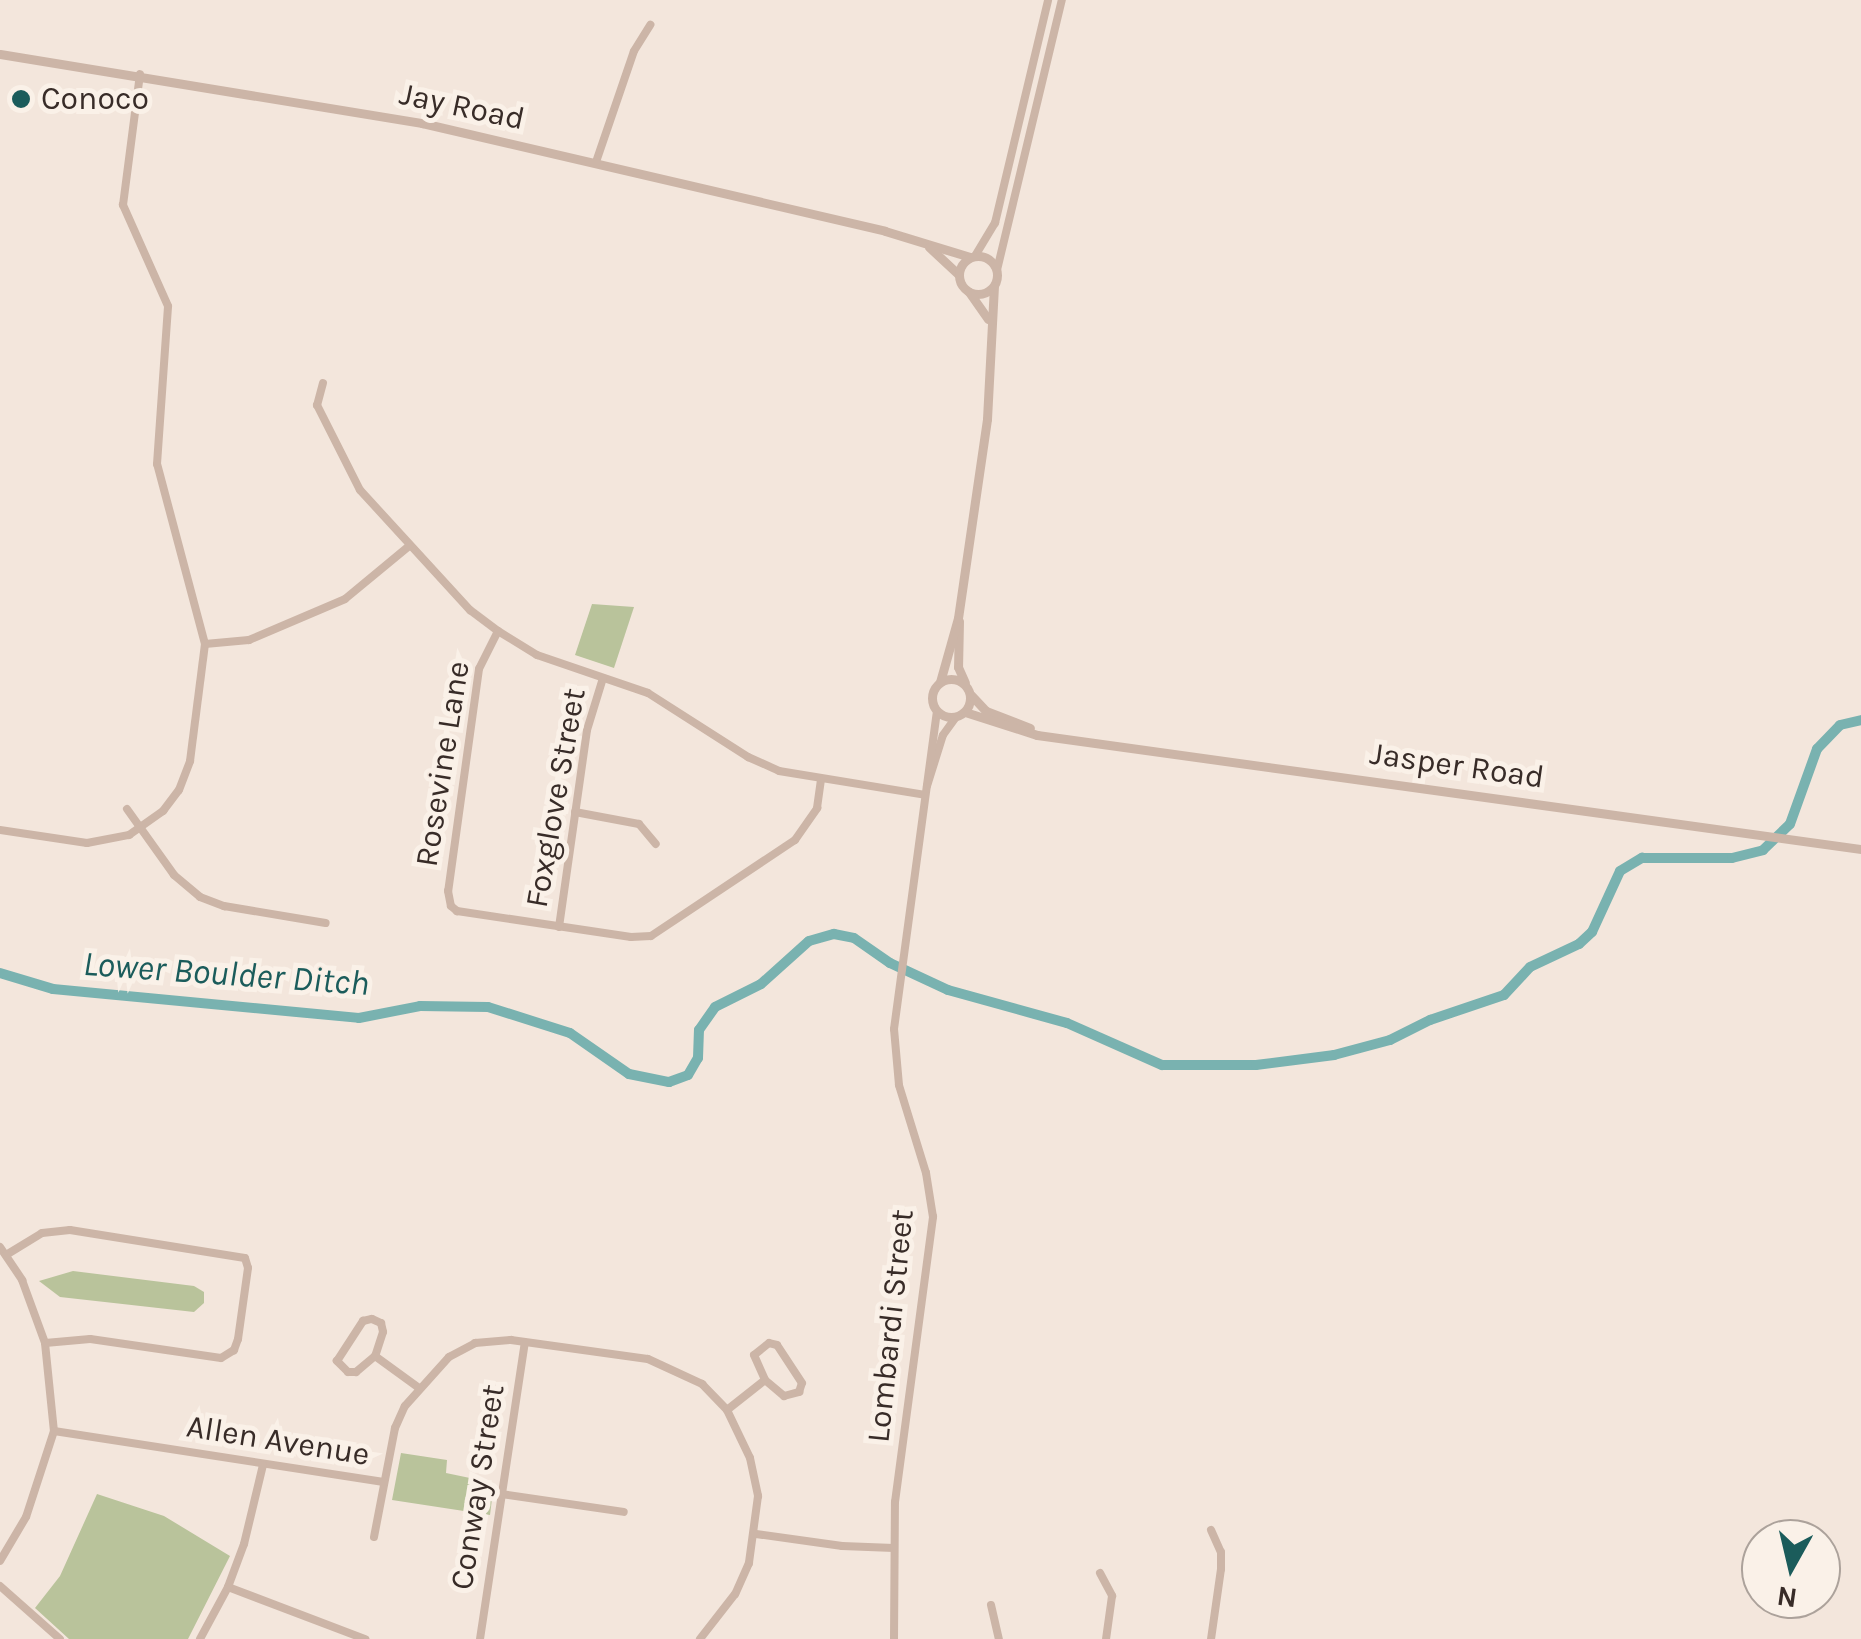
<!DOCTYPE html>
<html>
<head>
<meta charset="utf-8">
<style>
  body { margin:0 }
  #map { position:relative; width:1861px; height:1639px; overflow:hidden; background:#f3e6dc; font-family:Karla,sans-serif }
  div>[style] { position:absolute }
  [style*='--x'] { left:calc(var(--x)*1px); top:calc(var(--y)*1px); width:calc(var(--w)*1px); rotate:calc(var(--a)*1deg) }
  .green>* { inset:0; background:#b9c39b }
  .canal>* { height:10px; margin:-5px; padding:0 5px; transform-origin:5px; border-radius:5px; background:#79b2b0 }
  .minor>* { height:8px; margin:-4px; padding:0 4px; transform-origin:4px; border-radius:4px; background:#ccb5a7 }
  .tertiary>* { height:9px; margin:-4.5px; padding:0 4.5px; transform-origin:4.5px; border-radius:4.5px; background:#ccb5a7 }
  .tertiary>.ring { margin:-4.5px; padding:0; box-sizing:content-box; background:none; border:9px solid #ccb5a7; border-radius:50% }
  .dots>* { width:28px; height:28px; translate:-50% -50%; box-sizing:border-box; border:5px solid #faf1e8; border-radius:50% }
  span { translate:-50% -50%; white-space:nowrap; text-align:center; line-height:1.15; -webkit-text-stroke:10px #faf1e8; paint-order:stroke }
  .poi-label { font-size:32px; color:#382c28 }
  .left { translate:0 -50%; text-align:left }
  .street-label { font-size:32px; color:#382c28 }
  .water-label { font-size:35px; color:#1b5c5b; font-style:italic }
  .north { position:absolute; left:1741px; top:1519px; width:100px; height:100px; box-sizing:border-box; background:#faf1e8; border:2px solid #aca29b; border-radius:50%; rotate:188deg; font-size:28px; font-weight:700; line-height:40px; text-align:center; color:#382c28 }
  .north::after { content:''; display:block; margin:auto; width:35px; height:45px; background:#1b5c5b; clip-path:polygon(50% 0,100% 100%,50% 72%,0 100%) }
</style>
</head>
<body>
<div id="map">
  <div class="green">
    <i style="clip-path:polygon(592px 604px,634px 607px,614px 668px,575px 655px)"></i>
    <i style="clip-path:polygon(73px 1271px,194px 1286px,204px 1292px,204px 1303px,194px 1312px,60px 1297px,39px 1281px)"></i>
    <i style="clip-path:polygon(401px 1453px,447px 1460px,446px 1473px,494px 1483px,490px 1515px,392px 1500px)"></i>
    <i style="clip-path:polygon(97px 1494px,164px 1516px,230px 1556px,188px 1639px,69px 1639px,35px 1608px,60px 1576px)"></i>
  </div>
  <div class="canal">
    <i style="--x:0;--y:973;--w:55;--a:16.8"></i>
    <i style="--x:53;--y:989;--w:307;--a:5.4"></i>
    <i style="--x:359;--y:1018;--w:62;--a:-11.1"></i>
    <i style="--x:420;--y:1006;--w:68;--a:0.8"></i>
    <i style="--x:488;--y:1007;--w:86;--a:17.6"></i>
    <i style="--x:570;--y:1033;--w:72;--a:34.8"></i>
    <i style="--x:629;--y:1074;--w:41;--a:11.3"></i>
    <i style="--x:669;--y:1082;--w:20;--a:-20"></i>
    <i style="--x:688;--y:1075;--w:20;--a:-60"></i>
    <i style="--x:698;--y:1058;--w:28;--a:-88"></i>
    <i style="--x:699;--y:1030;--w:28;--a:-55"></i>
    <i style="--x:715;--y:1007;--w:51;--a:-26.6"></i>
    <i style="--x:761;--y:984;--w:64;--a:-41.9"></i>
    <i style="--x:809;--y:941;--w:26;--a:-16"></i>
    <i style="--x:834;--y:934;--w:20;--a:11"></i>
    <i style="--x:854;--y:938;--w:44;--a:34.8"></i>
    <i style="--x:890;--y:963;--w:64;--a:25"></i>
    <i style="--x:948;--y:990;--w:123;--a:15.5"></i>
    <i style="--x:1067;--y:1023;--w:104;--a:23.9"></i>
    <i style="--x:1162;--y:1065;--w:94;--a:0"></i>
    <i style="--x:1256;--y:1065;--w:79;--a:-7.3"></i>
    <i style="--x:1334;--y:1055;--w:58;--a:-15"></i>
    <i style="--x:1390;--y:1040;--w:45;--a:-26.6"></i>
    <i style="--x:1430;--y:1020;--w:78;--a:-18.7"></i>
    <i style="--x:1504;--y:995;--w:38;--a:-47"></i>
    <i style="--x:1530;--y:967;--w:54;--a:-25.1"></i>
    <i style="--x:1579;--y:944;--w:18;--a:-43"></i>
    <i style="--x:1592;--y:932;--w:67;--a:-65.3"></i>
    <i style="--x:1620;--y:871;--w:26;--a:-31"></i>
    <i style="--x:1642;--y:858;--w:90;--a:0"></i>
    <i style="--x:1732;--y:858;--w:32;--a:-14"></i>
    <i style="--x:1763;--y:850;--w:37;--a:-44"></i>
    <i style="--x:1790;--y:824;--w:80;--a:-70.2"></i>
    <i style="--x:1817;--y:749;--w:33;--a:-46"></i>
    <i style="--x:1840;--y:725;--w:22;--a:-13"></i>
  </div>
  <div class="minor">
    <i style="--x:596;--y:162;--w:117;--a:-71.1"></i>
    <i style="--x:634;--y:51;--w:31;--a:-58"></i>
    <i style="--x:975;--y:256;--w:39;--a:-59"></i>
    <i style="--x:995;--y:223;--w:229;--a:-76.6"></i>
    <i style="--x:997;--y:270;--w:278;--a:-76.5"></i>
    <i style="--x:323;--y:383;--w:23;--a:105"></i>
    <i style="--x:317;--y:405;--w:95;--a:63.2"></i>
    <i style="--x:360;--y:490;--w:163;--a:47.5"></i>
    <i style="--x:470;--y:610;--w:35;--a:37"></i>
    <i style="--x:498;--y:631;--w:46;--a:31.6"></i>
    <i style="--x:537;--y:655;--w:117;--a:18.9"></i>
    <i style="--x:648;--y:693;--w:119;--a:32.6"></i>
    <i style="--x:748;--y:757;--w:34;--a:24"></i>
    <i style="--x:779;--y:771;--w:148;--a:9.3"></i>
    <i style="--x:498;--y:631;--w:42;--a:116.6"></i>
    <i style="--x:479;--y:669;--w:224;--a:97.9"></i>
    <i style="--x:448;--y:891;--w:15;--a:79"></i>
    <i style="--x:451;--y:906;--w:8;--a:40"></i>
    <i style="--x:457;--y:911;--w:176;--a:8.5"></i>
    <i style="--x:631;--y:937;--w:20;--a:-3"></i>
    <i style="--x:651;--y:936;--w:173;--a:-33.7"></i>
    <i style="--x:795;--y:840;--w:39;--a:-55"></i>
    <i style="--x:817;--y:808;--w:28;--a:-82"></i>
    <i style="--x:205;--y:644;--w:44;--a:-5.2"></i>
    <i style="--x:249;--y:640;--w:104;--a:-23.1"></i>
    <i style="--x:345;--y:599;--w:83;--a:-39.6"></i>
    <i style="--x:927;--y:786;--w:53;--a:-72.6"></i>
    <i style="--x:943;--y:735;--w:22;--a:-54"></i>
    <i style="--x:127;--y:809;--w:81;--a:54.5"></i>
    <i style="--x:174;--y:875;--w:34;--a:40"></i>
    <i style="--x:200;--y:897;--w:26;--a:21"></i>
    <i style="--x:224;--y:906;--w:103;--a:9.5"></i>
    <i style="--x:575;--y:812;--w:65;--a:10.6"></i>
    <i style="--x:639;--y:824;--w:26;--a:50"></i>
    <i style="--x:0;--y:830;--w:88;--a:8.5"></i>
    <i style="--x:87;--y:843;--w:43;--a:-10.8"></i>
    <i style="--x:129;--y:835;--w:42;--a:-35.2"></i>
    <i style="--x:163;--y:811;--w:26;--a:-53"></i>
    <i style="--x:179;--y:790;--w:31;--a:-69"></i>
    <i style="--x:190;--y:761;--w:118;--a:-82.7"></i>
    <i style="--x:205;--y:644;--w:186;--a:-104.9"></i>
    <i style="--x:157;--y:464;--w:158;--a:-86"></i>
    <i style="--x:168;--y:306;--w:111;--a:-114"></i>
    <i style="--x:123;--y:205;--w:132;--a:-82.6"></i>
    <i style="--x:559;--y:927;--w:199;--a:-81.9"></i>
    <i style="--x:587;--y:730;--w:54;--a:-72.9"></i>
    <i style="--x:0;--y:1247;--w:40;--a:56"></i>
    <i style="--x:22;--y:1280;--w:67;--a:69.9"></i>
    <i style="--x:45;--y:1343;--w:88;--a:84.2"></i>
    <i style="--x:54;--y:1431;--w:90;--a:108"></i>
    <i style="--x:26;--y:1517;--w:51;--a:120.6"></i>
    <i style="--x:6;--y:1255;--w:42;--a:-31.4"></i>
    <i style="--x:42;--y:1233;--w:28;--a:-6"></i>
    <i style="--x:70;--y:1230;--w:177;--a:9.1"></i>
    <i style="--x:245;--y:1258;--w:10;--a:73"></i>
    <i style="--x:248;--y:1268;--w:72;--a:98"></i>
    <i style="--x:238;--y:1339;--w:12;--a:110"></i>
    <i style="--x:234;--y:1350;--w:15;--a:148"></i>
    <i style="--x:221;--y:1358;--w:132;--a:-171.7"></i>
    <i style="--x:90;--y:1339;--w:45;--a:174.9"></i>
    <i style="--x:375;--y:1356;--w:25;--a:140"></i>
    <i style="--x:356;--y:1372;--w:8;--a:180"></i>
    <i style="--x:348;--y:1372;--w:16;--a:-135"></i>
    <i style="--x:337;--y:1361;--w:48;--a:-57"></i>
    <i style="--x:363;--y:1321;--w:9;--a:-13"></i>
    <i style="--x:372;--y:1319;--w:10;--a:24"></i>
    <i style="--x:381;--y:1323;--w:9;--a:77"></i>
    <i style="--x:383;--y:1332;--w:25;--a:108"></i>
    <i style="--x:375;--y:1356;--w:54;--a:36"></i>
    <i style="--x:727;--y:1410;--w:48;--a:-38.3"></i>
    <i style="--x:765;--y:1380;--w:25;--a:40"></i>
    <i style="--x:784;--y:1396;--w:16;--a:-15"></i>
    <i style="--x:799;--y:1392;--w:9;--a:-72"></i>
    <i style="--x:802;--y:1383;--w:45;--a:-123.3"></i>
    <i style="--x:777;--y:1345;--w:8;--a:-166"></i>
    <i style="--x:769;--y:1343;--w:19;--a:141"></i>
    <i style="--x:754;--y:1355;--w:27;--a:66"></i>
    <i style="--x:54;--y:1431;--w:332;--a:8.8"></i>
    <i style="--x:501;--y:1494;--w:124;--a:8.3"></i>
    <i style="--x:1211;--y:1530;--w:24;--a:66"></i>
    <i style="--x:1221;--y:1552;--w:17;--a:90"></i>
    <i style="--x:1221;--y:1569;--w:71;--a:98.1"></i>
    <i style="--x:756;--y:1534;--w:87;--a:7.9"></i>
    <i style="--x:842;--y:1546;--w:52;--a:2.2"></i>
    <i style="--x:374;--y:1537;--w:111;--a:-79.1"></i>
    <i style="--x:395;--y:1428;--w:24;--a:-66"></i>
    <i style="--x:405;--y:1406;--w:66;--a:-48.1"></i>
    <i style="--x:449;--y:1357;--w:30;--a:-28"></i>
    <i style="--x:475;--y:1343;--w:36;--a:-5"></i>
    <i style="--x:511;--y:1340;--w:138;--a:7.9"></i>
    <i style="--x:648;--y:1359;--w:60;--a:24.8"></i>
    <i style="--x:702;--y:1384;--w:36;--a:46"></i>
    <i style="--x:727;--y:1410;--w:53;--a:64.4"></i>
    <i style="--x:750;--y:1458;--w:39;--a:78"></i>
    <i style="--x:758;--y:1496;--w:68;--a:97.7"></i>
    <i style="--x:749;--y:1563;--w:34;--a:114"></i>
    <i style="--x:735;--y:1594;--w:57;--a:127.9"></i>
    <i style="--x:1100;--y:1573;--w:26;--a:62"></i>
    <i style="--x:1112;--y:1596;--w:43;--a:97.9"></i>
    <i style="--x:0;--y:1586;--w:80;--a:41.5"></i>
    <i style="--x:228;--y:1587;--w:147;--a:20.8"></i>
    <i style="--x:991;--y:1605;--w:35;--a:77"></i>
    <i style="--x:200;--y:1639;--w:59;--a:-61.7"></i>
    <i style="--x:228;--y:1587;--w:46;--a:-69.6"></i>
    <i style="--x:244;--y:1544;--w:81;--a:-76.5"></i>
    <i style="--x:480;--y:1639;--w:300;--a:-81.4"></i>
    <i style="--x:894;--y:1639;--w:137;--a:-89.6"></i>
    <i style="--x:895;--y:1502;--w:288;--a:-82.4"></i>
    <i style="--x:933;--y:1217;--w:45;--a:-99"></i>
    <i style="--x:926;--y:1173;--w:92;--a:-107.1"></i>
    <i style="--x:899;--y:1085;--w:56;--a:-95.1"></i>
    <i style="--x:894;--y:1029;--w:321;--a:-82.3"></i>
  </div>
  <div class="tertiary">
    <i style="--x:0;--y:54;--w:428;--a:9.3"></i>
    <i style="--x:422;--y:123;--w:475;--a:13.1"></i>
    <i style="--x:885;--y:231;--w:89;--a:17"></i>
    <i style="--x:929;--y:247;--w:40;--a:43"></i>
    <i class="ring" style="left:959px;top:256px;width:29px;height:29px"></i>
    <i style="--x:969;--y:292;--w:33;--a:55"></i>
    <i style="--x:959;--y:621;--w:46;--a:91.2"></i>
    <i style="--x:958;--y:667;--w:17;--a:66"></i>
    <i class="ring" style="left:932px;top:679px;width:29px;height:29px"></i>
    <i style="--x:940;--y:682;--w:66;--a:-74.3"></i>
    <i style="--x:958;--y:618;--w:201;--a:-81.7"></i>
    <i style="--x:987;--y:419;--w:133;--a:-87"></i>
    <i style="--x:971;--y:695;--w:22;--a:47"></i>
    <i style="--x:986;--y:711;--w:47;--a:21.1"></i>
    <i style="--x:965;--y:712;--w:76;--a:17.7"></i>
    <i style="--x:1037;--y:735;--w:832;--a:7.88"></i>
  </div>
  <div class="dots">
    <i style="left:21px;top:99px;background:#1b5c5b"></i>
  </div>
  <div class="poi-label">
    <span class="left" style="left:41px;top:99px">Conoco</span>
  </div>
  <div class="street-label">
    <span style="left:462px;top:107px;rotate:12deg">Jay Road</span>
    <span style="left:443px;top:764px;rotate:-81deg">Rosevine Lane</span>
    <span style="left:1457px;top:766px;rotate:8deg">Jasper Road</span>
    <span style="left:556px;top:798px;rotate:-80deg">Foxglove Street</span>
    <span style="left:891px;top:1326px;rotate:-84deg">Lombardi Street</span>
    <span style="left:278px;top:1441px;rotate:9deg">Allen Avenue</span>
    <span style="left:478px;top:1487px;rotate:-81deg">Conway Street</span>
  </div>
  <div class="water-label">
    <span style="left:226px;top:974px;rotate:4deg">Lower Boulder Ditch</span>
  </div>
  <div class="north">N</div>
</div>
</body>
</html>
